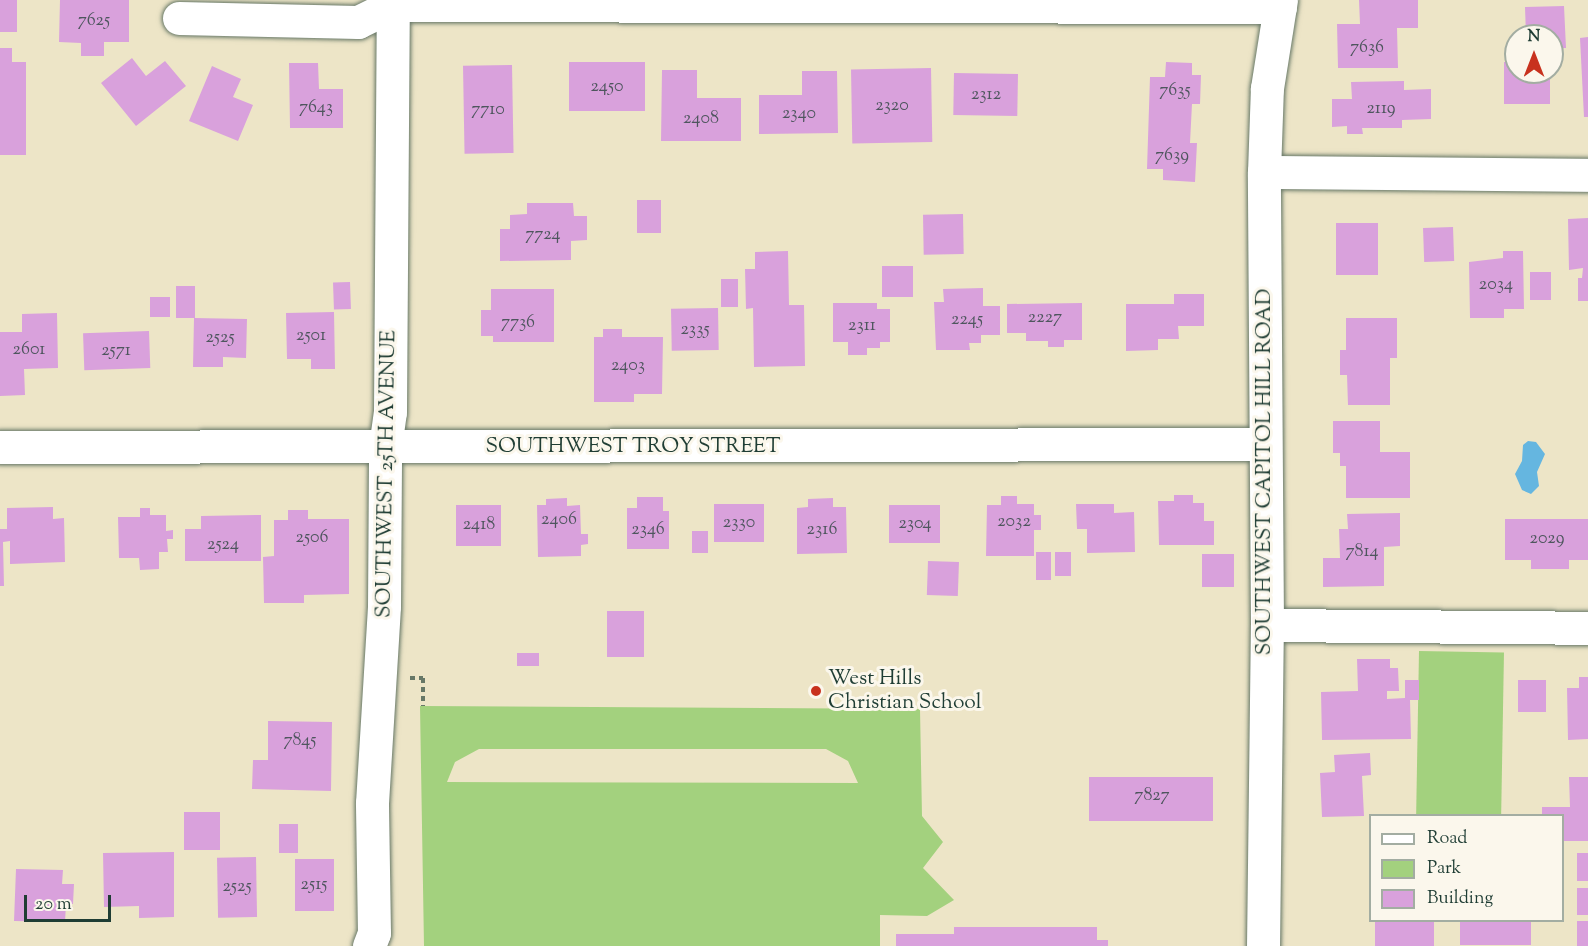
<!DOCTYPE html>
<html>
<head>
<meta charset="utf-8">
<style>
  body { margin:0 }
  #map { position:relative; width:1588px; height:946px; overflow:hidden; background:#ede5c7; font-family:"Sorts Mill Goudy",serif }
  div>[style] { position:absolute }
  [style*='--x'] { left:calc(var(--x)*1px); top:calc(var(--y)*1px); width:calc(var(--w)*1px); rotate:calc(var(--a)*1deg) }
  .green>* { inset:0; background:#a3d17e; transform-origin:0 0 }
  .water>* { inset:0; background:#65b6e0 }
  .building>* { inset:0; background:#d9a1dc; transform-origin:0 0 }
  .path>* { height:4px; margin-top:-2px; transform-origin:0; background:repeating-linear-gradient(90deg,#677867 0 4.5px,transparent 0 9px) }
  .roads { filter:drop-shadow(0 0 2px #677867) drop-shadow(0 0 2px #677867) }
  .minor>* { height:33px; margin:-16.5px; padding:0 16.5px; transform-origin:16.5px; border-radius:16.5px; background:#fff }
  .dots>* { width:16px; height:16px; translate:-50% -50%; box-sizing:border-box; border:3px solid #fbf7ec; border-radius:50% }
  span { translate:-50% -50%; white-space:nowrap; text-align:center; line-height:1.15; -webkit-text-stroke:6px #fbf7ec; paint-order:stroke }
  .number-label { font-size:18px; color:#4e565e }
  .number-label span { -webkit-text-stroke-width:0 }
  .street-label { font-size:21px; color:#1f3d34 }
  .poi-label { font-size:21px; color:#1f3d34 }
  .left { translate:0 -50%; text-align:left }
  .legend { position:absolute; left:1369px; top:814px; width:195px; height:108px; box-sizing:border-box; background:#fbf7ec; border:2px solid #a3ada2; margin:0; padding:8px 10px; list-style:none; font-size:18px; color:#1f3d34 }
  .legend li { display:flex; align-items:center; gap:12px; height:30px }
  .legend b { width:30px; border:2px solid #a3ada2 }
  .north { position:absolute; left:1504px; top:24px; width:60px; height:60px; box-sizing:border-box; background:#fbf7ec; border:2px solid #a3ada2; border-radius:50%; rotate:0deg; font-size:16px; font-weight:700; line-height:24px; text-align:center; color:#1f3d34 }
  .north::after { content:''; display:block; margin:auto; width:21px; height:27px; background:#c8321e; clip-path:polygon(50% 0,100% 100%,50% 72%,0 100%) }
  .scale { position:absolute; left:24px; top:895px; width:87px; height:27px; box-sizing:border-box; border:3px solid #1f3d34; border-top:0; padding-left:8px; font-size:18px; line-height:21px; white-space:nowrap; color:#1f3d34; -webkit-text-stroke:4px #fbf7ec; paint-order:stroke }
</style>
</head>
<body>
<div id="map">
  <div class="green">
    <i style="left:1419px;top:651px;width:85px;height:164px;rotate:1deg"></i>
    <i style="clip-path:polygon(evenodd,420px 706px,920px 709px,922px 816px,943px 842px,923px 868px,954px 900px,927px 916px,880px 915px,880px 946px,424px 946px,420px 706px,479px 749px,826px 749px,848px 761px,858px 783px,447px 782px,455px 762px,479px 749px)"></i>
  </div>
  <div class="water">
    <i style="clip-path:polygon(1528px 441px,1536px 442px,1545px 454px,1537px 472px,1539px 486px,1531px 494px,1522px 490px,1515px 474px,1522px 461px,1523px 445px)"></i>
  </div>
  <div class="building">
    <i style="left:0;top:0;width:17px;height:32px"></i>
    <i style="clip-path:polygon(60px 0,129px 0,129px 42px,104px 42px,104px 56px,81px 56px,81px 43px,59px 42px)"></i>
    <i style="clip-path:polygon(1359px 0,1418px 0,1418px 28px,1397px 28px,1398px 68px,1338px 68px,1337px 24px,1360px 24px)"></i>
    <i style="clip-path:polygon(1564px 6px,1566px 48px,1552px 48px,1552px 36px,1526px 36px,1525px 7px)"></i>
    <i style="clip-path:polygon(1588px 37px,1588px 117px,1584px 117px,1580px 38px)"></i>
    <i style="clip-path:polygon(0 48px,12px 48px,12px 62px,26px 62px,26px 155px,0 155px)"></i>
    <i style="clip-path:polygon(132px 58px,146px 76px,165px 61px,186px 86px,136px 126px,101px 83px)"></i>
    <i style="left:569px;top:62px;width:76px;height:49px"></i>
    <i style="clip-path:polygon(1166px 62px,1192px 63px,1192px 75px,1201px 75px,1200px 104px,1192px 104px,1190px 143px,1197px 143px,1195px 182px,1163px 180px,1163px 169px,1147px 169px,1150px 77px,1165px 77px)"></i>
    <i style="clip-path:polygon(1504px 62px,1516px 62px,1516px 72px,1550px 72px,1550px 104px,1504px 104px)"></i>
    <i style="clip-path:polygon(289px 63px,318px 63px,319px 89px,343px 89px,343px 128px,290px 128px)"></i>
    <i style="left:512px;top:65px;width:88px;height:49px;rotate:89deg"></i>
    <i style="clip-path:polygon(212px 66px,241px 79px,233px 97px,253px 105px,238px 141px,189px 121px)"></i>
    <i style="left:931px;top:68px;width:74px;height:80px;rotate:89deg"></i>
    <i style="clip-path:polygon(662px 70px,697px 70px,697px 98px,741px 98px,741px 141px,661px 141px)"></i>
    <i style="clip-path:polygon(802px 71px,837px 71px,838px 133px,759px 134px,759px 95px,802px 95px)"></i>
    <i style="left:954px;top:73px;width:64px;height:42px;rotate:1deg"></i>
    <i style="clip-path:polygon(1404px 81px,1404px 90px,1431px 89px,1431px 119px,1402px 120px,1402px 128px,1362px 128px,1363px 134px,1347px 134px,1347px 126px,1332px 127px,1332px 99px,1352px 99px,1351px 82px)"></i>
    <i style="left:637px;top:200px;width:24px;height:33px"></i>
    <i style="clip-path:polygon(527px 203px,573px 203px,574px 216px,587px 216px,587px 240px,571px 241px,571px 260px,500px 261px,500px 229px,510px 229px,510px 215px,527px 214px)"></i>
    <i style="left:963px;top:214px;width:40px;height:40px;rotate:89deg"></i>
    <i style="clip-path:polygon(1588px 218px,1588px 301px,1578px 301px,1578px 278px,1582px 278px,1583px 268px,1569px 270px,1568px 219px)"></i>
    <i style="left:1336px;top:223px;width:42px;height:52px"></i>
    <i style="left:1453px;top:227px;width:34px;height:30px;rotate:88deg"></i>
    <i style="clip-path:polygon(788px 251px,789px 305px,804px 305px,805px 366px,754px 367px,753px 308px,746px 309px,745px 269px,755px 269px,755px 252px)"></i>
    <i style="clip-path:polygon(1503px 251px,1523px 251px,1524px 309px,1504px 309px,1504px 318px,1470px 318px,1469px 262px,1503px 258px)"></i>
    <i style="left:882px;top:266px;width:31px;height:31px"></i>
    <i style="left:1530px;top:272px;width:21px;height:28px"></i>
    <i style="left:721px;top:279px;width:17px;height:28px"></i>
    <i style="left:350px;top:282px;width:27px;height:17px;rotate:88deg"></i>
    <i style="left:176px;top:286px;width:19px;height:32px"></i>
    <i style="clip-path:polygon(983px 288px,983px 306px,1000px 306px,1000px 335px,981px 335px,981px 343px,969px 343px,970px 350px,936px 350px,934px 302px,944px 302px,943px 289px)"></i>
    <i style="clip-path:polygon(491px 289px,554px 289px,554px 342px,493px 342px,493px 336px,481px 336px,481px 310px,491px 310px)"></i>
    <i style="clip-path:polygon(1174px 294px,1204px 294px,1204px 326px,1178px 326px,1179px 339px,1158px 339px,1158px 350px,1126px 351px,1126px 304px,1174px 304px)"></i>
    <i style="left:150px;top:297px;width:20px;height:20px"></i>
    <i style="clip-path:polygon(833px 303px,877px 303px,877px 309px,890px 309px,890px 342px,880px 342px,880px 348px,867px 348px,867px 355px,848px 355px,848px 342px,833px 342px)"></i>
    <i style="clip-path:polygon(1082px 303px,1082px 340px,1064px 340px,1064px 347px,1048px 347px,1048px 341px,1026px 341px,1026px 333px,1007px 333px,1007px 304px)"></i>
    <i style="left:718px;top:308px;width:42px;height:47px;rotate:89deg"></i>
    <i style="clip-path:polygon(334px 312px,335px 369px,311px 369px,311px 359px,287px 359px,286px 313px)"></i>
    <i style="clip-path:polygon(57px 313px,58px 368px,24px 369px,25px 395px,0 396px,0 332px,22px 332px,22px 314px)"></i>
    <i style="clip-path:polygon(194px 318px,247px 319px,246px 358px,223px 357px,223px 367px,193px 367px)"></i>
    <i style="clip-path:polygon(1346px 318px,1397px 318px,1397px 358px,1390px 358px,1390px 405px,1348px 405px,1347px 375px,1340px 375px,1340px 350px,1346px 350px)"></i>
    <i style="clip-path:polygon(603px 329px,622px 329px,622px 337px,663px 337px,662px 394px,634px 394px,634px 402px,594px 402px,594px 337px,603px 337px)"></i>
    <i style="left:149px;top:331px;width:37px;height:66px;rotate:88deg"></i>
    <i style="clip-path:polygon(1333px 421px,1380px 421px,1380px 452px,1410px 452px,1410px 498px,1346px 498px,1346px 466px,1340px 466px,1340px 453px,1333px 453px)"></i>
    <i style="clip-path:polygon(1174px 495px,1193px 495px,1193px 503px,1204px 503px,1204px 521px,1214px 521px,1214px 545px,1159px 545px,1158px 501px,1174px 501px)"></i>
    <i style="clip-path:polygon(1001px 496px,1017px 496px,1017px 504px,1034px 504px,1034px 515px,1041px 515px,1041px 530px,1034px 530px,1034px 556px,986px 556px,987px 505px,1001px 505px)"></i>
    <i style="clip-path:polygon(637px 497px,663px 497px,663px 511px,669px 511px,669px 549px,627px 549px,627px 508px,637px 508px)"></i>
    <i style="clip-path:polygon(567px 498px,567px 506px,580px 505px,581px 534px,588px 534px,588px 544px,581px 545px,581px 556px,538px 557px,537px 505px,546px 505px,546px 499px)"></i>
    <i style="clip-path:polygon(833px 498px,833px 507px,846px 507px,847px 553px,797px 554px,797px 508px,808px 507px,808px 499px)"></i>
    <i style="left:714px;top:504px;width:50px;height:38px"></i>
    <i style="clip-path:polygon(1076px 504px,1114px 504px,1114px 513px,1134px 512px,1135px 552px,1087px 553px,1087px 529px,1077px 529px)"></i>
    <i style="left:456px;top:505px;width:45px;height:41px"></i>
    <i style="left:889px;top:505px;width:51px;height:38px"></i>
    <i style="clip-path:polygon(53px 507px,53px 519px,64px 518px,65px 562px,10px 564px,10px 541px,3px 542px,4px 586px,0 586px,0 529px,7px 529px,7px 508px)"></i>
    <i style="clip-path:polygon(140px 508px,150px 508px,150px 515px,166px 515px,166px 531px,173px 530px,173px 539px,167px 539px,168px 552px,159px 552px,159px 569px,140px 570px,139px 558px,119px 558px,118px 517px,140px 517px)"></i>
    <i style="clip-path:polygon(288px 510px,308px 510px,308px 519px,349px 519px,349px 594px,304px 595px,304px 603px,264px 603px,263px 557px,274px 556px,274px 520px,288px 520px)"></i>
    <i style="clip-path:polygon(1400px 513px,1400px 546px,1384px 547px,1384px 586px,1323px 587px,1323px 558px,1340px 558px,1339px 529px,1348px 529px,1347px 514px)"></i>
    <i style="clip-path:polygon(261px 515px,261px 561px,185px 561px,185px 529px,201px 529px,201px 516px)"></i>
    <i style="clip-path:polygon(1505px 519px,1588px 519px,1588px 560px,1569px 560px,1569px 569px,1531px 569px,1531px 560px,1505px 560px)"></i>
    <i style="left:692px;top:531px;width:16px;height:22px"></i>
    <i style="left:1036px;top:552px;width:15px;height:28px"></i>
    <i style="left:1055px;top:552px;width:16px;height:24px"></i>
    <i style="left:1202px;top:554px;width:32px;height:33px"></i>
    <i style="left:928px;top:561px;width:31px;height:34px;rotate:2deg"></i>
    <i style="left:607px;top:611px;width:37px;height:46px"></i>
    <i style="left:517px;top:653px;width:22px;height:13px"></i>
    <i style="clip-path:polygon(1357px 659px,1390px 659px,1390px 668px,1398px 668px,1399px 691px,1387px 691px,1387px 699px,1405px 698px,1405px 680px,1419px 680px,1419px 700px,1410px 700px,1411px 739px,1322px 740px,1321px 692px,1358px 691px)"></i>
    <i style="clip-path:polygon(1579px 677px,1588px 677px,1588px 739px,1568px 740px,1567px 688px,1579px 688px)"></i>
    <i style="left:1518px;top:680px;width:28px;height:32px"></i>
    <i style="clip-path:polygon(268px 721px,332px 722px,331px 791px,252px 789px,253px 760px,268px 760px)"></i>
    <i style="clip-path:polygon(1370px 753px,1371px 775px,1362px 776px,1364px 816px,1322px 817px,1320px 773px,1335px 772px,1334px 755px)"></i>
    <i style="left:1089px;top:777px;width:124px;height:44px"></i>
    <i style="clip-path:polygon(1569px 777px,1588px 777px,1588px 841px,1563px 841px,1563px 816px,1542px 816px,1542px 807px,1570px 807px)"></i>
    <i style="left:184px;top:812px;width:36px;height:38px"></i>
    <i style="left:279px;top:824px;width:19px;height:29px"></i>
    <i style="clip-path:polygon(174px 852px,174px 917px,139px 918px,139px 906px,104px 907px,103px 853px)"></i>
    <i style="left:1577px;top:853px;width:11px;height:28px"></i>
    <i style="left:256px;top:857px;width:60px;height:39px;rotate:89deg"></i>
    <i style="left:295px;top:859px;width:39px;height:52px"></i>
    <i style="clip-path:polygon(16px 869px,63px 870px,62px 884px,74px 884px,73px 904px,66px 904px,65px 922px,14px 921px)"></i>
    <i style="left:1577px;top:888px;width:11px;height:27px"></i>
    <i style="left:1375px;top:921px;width:59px;height:25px"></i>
    <i style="left:1460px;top:921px;width:71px;height:24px"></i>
    <i style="left:1577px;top:921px;width:11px;height:25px"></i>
    <i style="clip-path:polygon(954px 927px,1097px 927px,1097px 940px,1108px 940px,1108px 946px,896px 946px,896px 934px,954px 934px)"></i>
  </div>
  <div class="path">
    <i style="--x:410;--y:678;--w:13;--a:0"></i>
    <i style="--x:423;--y:678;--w:28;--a:90"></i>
  </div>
  <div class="roads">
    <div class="minor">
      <i style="--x:179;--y:18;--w:179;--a:1.3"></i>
      <i style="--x:358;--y:22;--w:39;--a:-26"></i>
      <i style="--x:393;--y:5;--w:887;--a:0.13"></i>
      <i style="--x:1264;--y:172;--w:324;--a:0.5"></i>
      <i style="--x:0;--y:447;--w:1265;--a:-0.14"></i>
      <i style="--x:1267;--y:625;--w:321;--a:0.5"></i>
      <i style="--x:369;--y:946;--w:14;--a:-69"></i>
      <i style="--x:374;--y:933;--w:130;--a:-90.9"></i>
      <i style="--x:372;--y:803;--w:197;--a:-86.5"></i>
      <i style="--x:384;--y:606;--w:159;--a:-89.6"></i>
      <i style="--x:385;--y:447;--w:35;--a:-82"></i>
      <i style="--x:390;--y:412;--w:412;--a:-89.6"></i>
      <i style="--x:1263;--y:946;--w:321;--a:-89.3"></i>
      <i style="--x:1267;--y:625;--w:453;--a:-90.4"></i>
      <i style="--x:1264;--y:172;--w:84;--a:-88"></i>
      <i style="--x:1267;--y:88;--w:89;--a:-81"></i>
    </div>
  </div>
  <div class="dots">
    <i style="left:816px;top:691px;background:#c8321e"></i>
  </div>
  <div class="number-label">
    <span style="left:94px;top:21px">7625</span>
    <span style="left:1367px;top:48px">7636</span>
    <span style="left:607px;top:87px">2450</span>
    <span style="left:1175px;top:91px">7635</span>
    <span style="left:986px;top:95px">2312</span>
    <span style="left:892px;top:106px">2320</span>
    <span style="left:316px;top:108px">7643</span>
    <span style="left:1381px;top:109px">2119</span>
    <span style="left:488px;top:110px">7710</span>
    <span style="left:799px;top:114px">2340</span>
    <span style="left:701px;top:119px">2408</span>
    <span style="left:1172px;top:156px">7639</span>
    <span style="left:543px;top:235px">7724</span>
    <span style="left:1496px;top:285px">2034</span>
    <span style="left:1045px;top:318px">2227</span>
    <span style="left:967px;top:320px">2245</span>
    <span style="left:518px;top:323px">7736</span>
    <span style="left:862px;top:326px">2311</span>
    <span style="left:695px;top:330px">2335</span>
    <span style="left:311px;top:336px">2501</span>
    <span style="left:220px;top:338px">2525</span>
    <span style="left:29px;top:350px">2601</span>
    <span style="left:116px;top:351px">2571</span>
    <span style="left:628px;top:366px">2403</span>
    <span style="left:559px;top:520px">2406</span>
    <span style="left:1014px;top:522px">2032</span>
    <span style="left:739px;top:523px">2330</span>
    <span style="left:915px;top:524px">2304</span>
    <span style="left:479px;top:525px">2418</span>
    <span style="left:648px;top:530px">2346</span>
    <span style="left:822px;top:530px">2316</span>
    <span style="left:312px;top:538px">2506</span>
    <span style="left:1547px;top:539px">2029</span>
    <span style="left:223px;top:545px">2524</span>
    <span style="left:1362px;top:552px">7814</span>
    <span style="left:300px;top:741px">7845</span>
    <span style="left:1152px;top:796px">7827</span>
    <span style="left:314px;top:885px">2515</span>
    <span style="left:237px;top:887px">2525</span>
  </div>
  <div class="street-label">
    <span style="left:633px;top:447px">SOUTHWEST TROY STREET</span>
    <span style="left:1265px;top:472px;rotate:-90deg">SOUTHWEST CAPITOL HILL ROAD</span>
    <span style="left:387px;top:474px;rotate:-89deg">SOUTHWEST 25TH AVENUE</span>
  </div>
  <div class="poi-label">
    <span class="left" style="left:828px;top:691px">West Hills<br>Christian School</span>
  </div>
  <ul class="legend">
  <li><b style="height:8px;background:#fff"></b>Road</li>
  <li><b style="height:16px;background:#a3d17e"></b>Park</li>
  <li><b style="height:16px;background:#d9a1dc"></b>Building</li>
  </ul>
  <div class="north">N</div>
  <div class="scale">20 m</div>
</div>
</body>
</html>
